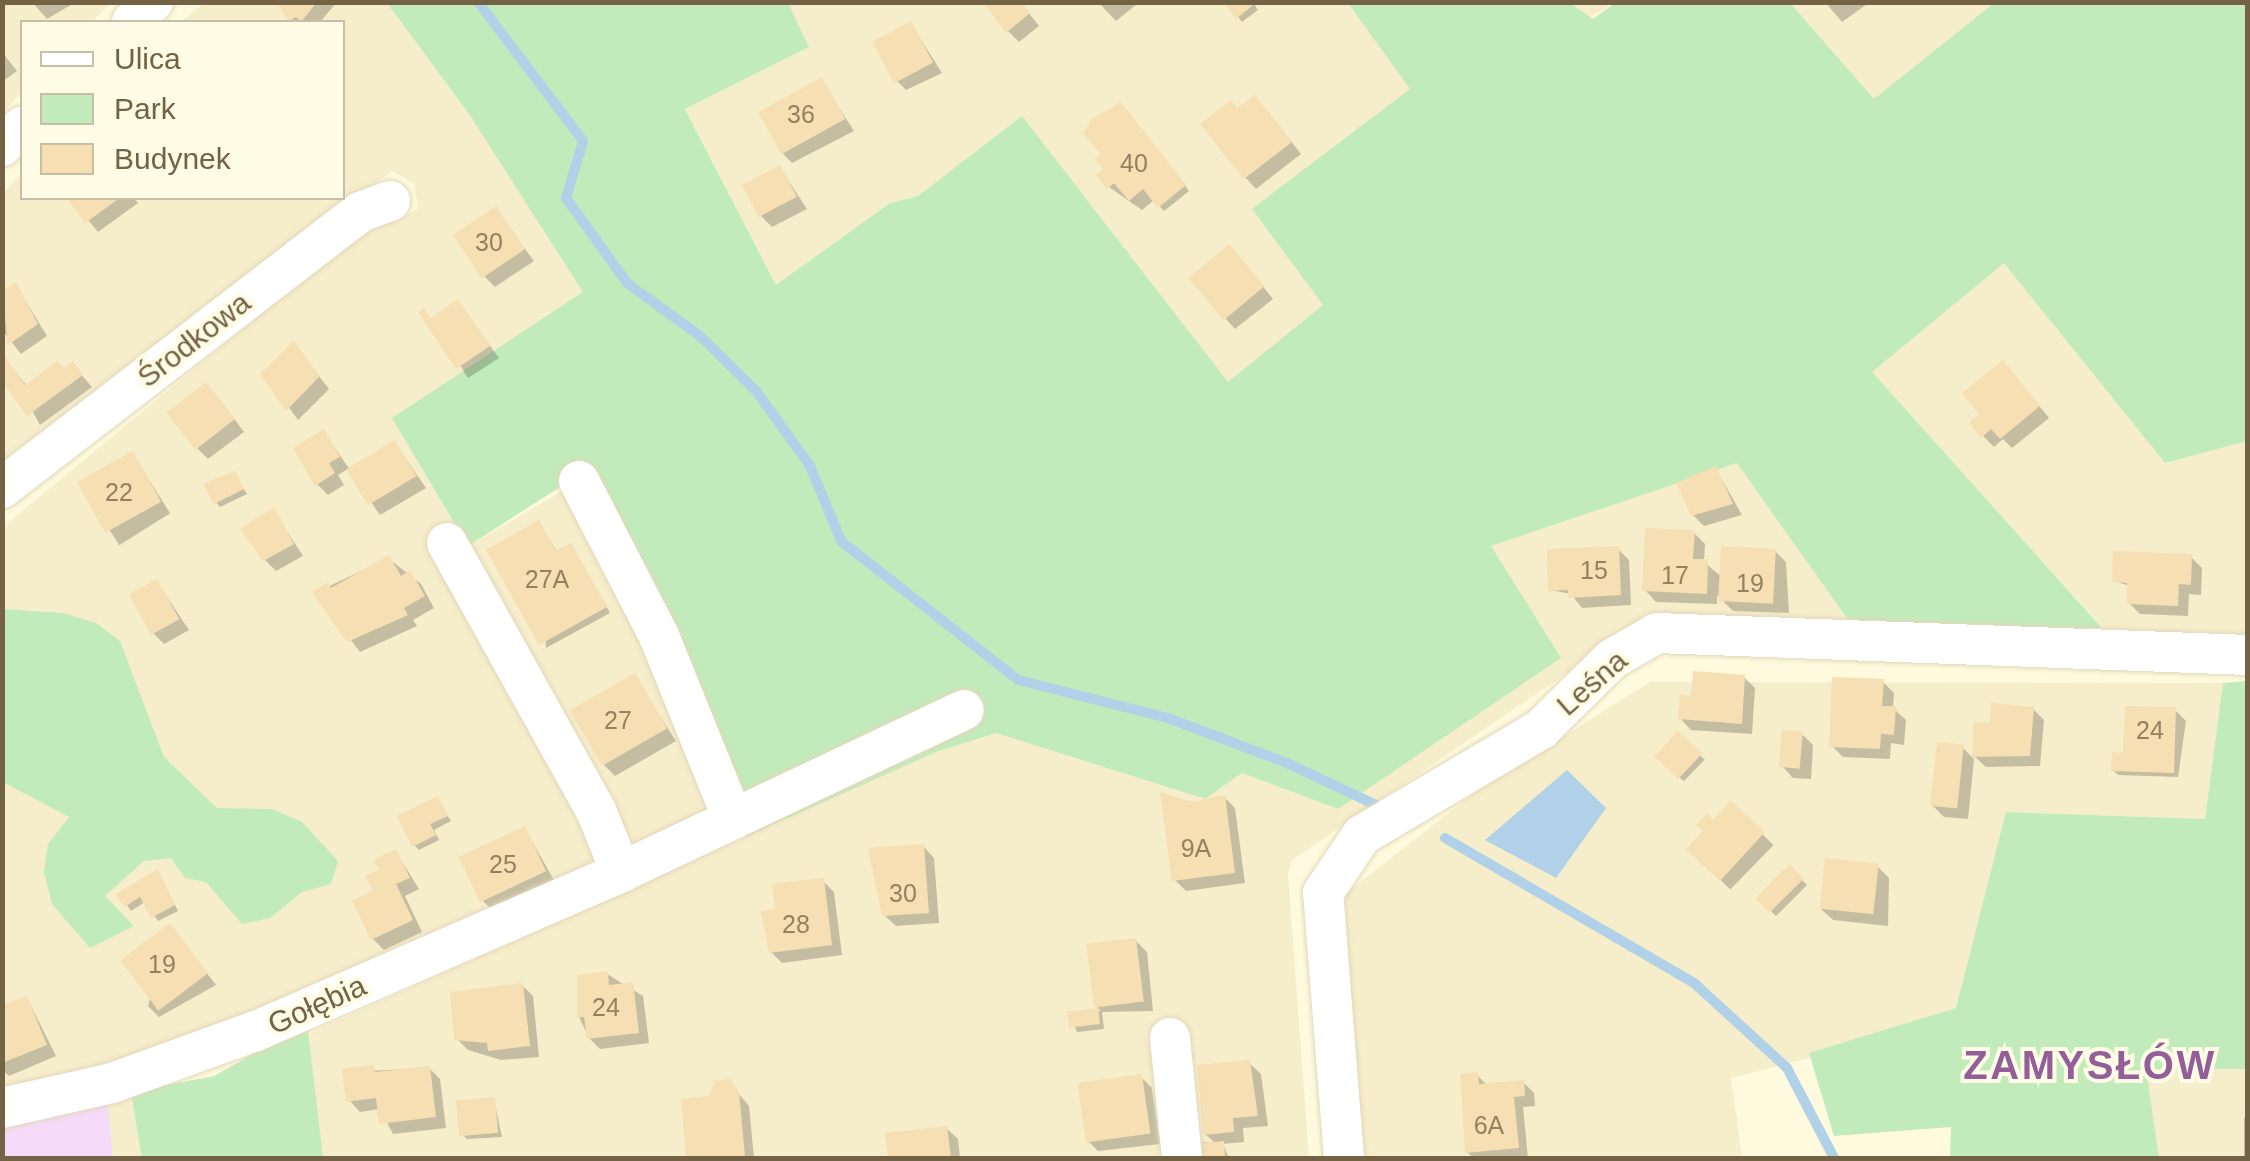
<!DOCTYPE html>
<html>
<head>
<meta charset="utf-8">
<style>
  body { margin:0 }
  #map { position:relative; width:2250px; height:1161px; overflow:hidden; background:#fefadd; font-family:Arial,sans-serif }
  div>[style] { position:absolute }
  [style*='--x'] { left:calc(var(--x)*1px); top:calc(var(--y)*1px); width:calc(var(--w)*1px); rotate:calc(var(--a)*1deg) }
  .residential>* { inset:0; background:#f6edcb; transform-origin:0 0 }
  .education>* { inset:0; background:#f6daf9 }
  .green>* { inset:0; background:#c2ebbb }
  .water>* { inset:0; background:#b1d1e8 }
  .shadow>* { inset:0; background:#0003; transform-origin:0 0 }
  .stream>* { height:10px; margin:-5px; padding:0 5px; transform-origin:5px; border-radius:5px; background:#b1d1e8 }
  .building>* { inset:0; background:#f5dfb3; transform-origin:0 0 }
  .roads { filter:drop-shadow(0 0 2px #e2d7b9) drop-shadow(0 0 2px #e2d7b9) }
  .street>* { height:40px; margin:-20px; padding:0 20px; transform-origin:20px; border-radius:20px; background:#fff }
  span { translate:-50% -50%; white-space:nowrap; text-align:center; line-height:1.15; -webkit-text-stroke:8px #fffce5; paint-order:stroke }
  .number-label { font-size:25px; color:#948160 }
  .number-label span { -webkit-text-stroke-width:0 }
  .street-label { font-size:30px; color:#746244 }
  .district-label { font-size:40px; color:#945f98; font-weight:700; letter-spacing:2.5px }
  .frame { position:absolute; inset:0; border:5px solid #746244; pointer-events:none }
  .legend { position:absolute; left:20px; top:20px; width:325px; height:180px; box-sizing:border-box; background:#fffce5; border:2px solid #c7bea5; margin:0; padding:12px 18px; list-style:none; font-size:30px; color:#746244 }
  .legend li { display:flex; align-items:center; gap:20px; height:50px }
  .legend b { width:50px; border:2px solid #c7bea5 }
</style>
</head>
<body>
<div id="map">
  <div class="residential">
    <i style="clip-path:polygon(3px 2px,111px 3px,92px 22px,22px 22px,22px 92px,3px 112px)"></i>
    <i style="clip-path:polygon(204px 3px,387px 3px,469px 114px,584px 292px,393px 418px,468px 546px,569px 487px,722px 810px,263px 1028px,3px 1109px,3px 527px,376px 219px,397px 222px,418px 208px,414px 184px,392px 171px,3px 460px,3px 193px,22px 173px,22px 198px,342px 198px,342px 22px,181px 22px)"></i>
    <i style="clip-path:polygon(788px 3px,1615px 3px,1252px 209px,1323px 305px,1228px 383px,1022px 117px,918px 196px,890px 203px,776px 285px,685px 108px,809px 47px)"></i>
    <i style="clip-path:polygon(1790px 3px,1994px 3px,1874px 100px)"></i>
    <i style="clip-path:polygon(2004px 262px,2165px 463px,2247px 441px,2247px 641px,2103px 628px,1871px 372px)"></i>
    <i style="clip-path:polygon(1738px 462px,1856px 631px,1636px 626px,1292px 860px,1288px 873px,1309px 1158px,113px 1158px,107px 1105px,3px 1122px,213px 1077px,942px 749px,996px 733px,1204px 799px,1242px 773px,1338px 809px,1490px 546px)"></i>
    <i style="clip-path:polygon(1650px 682px,2223px 683px,2205px 819px,2007px 812px,1956px 1008px,1821px 1055px,1731px 1078px,1742px 1158px,1361px 1158px,1345px 894px,1477px 791px)"></i>
    <i style="left:2146px;top:1069px;width:101px;height:90px"></i>
  </div>
  <div class="education">
    <i style="clip-path:polygon(108px 1105px,113px 1158px,3px 1158px,3px 1122px)"></i>
  </div>
  <div class="green">
    <i style="clip-path:polygon(387px 3px,788px 3px,809px 47px,685px 109px,776px 285px,890px 203px,918px 196px,1022px 116px,1228px 382px,1323px 305px,1252px 209px,1410px 89px,1348px 3px,1570px 3px,1593px 19px,1615px 3px,1790px 3px,1874px 99px,1994px 3px,2247px 3px,2247px 441px,2165px 463px,2004px 263px,1872px 372px,2102px 628px,1856px 631px,1737px 463px,1491px 546px,1561px 658px,1338px 809px,1242px 773px,1205px 799px,996px 733px,936px 752px,746px 837px,695px 675px,585px 471px,468px 546px,392px 418px,583px 292px,469px 114px)"></i>
    <i style="clip-path:polygon(3px 609px,63px 613px,96px 623px,120px 641px,164px 757px,217px 808px,272px 809px,302px 822px,338px 861px,331px 884px,302px 892px,270px 918px,242px 924px,206px 882px,185px 878px,171px 858px,144px 861px,105px 896px,134px 926px,90px 948px,52px 904px,44px 872px,48px 844px,69px 817px,3px 782px)"></i>
    <i style="clip-path:polygon(2247px 681px,2247px 1069px,2146px 1069px,2159px 1158px,1950px 1158px,1951px 1127px,1834px 1136px,1809px 1053px,1956px 1008px,2006px 812px,2205px 819px,2223px 683px)"></i>
    <i style="clip-path:polygon(307px 1023px,323px 1158px,142px 1158px,131px 1092px,214px 1076px)"></i>
  </div>
  <div class="water">
    <i style="clip-path:polygon(1567px 770px,1606px 808px,1556px 878px,1485px 840px)"></i>
  </div>
  <div class="shadow">
    <i style="clip-path:polygon(32px 2px,76px 2px,47px 19px)"></i>
    <i style="clip-path:polygon(279px 2px,337px 2px,320px 22px,294px 22px)"></i>
    <i style="clip-path:polygon(1020px 2px,1039px 26px,1019px 42px,1008px 31px)"></i>
    <i style="clip-path:polygon(1098px 2px,1136px 2px,1137px 4px,1116px 21px)"></i>
    <i style="clip-path:polygon(1253px 2px,1258px 10px,1242px 22px,1238px 17px)"></i>
    <i style="clip-path:polygon(1825px 2px,1870px 2px,1842px 22px)"></i>
    <i style="clip-path:polygon(911px 24px,942px 73px,906px 90px,895px 79px)"></i>
    <i style="clip-path:polygon(2px 52px,17px 71px,2px 82px)"></i>
    <i style="clip-path:polygon(821px 80px,854px 131px,792px 163px,781px 152px)"></i>
    <i style="clip-path:polygon(1266px 109px,1301px 154px,1256px 189px,1246px 178px,1238px 111px)"></i>
    <i style="clip-path:polygon(1132px 117px,1189px 191px,1164px 211px,1154px 200px,1142px 210px,1109px 187px,1107px 169px)"></i>
    <i style="clip-path:polygon(780px 168px,807px 209px,772px 227px,761px 216px)"></i>
    <i style="clip-path:polygon(70px 198px,134px 198px,138px 203px,98px 232px)"></i>
    <i style="clip-path:polygon(496px 209px,534px 261px,495px 287px,484px 276px)"></i>
    <i style="clip-path:polygon(1240px 258px,1273px 299px,1235px 329px,1225px 318px)"></i>
    <i style="clip-path:polygon(16px 285px,47px 336px,21px 354px,2px 330px,2px 294px)"></i>
    <i style="clip-path:polygon(458px 302px,499px 358px,468px 378px,432px 320px)"></i>
    <i style="clip-path:polygon(294px 344px,329px 389px,298px 420px,264px 374px)"></i>
    <i style="clip-path:polygon(2px 355px,27px 386px,72px 364px,92px 387px,40px 425px)"></i>
    <i style="clip-path:polygon(2014px 374px,2049px 418px,2012px 448px,2003px 439px,1994px 447px,1983px 436px)"></i>
    <i style="clip-path:polygon(217px 396px,244px 432px,208px 459px,197px 448px)"></i>
    <i style="clip-path:polygon(324px 432px,350px 470px,395px 443px,426px 488px,380px 515px,348px 469px,338px 475px,344px 485px,328px 495px,317px 484px)"></i>
    <i style="left:133px;top:454px;width:70px;height:60px;rotate:58deg"></i>
    <i style="clip-path:polygon(1716px 469px,1742px 515px,1704px 526px,1693px 515px)"></i>
    <i style="clip-path:polygon(234px 474px,247px 494px,220px 507px,216px 502px)"></i>
    <i style="clip-path:polygon(274px 511px,303px 556px,276px 571px,265px 560px)"></i>
    <i style="clip-path:polygon(539px 523px,558px 553px,575px 551px,610px 613px,546px 648px)"></i>
    <i style="clip-path:polygon(1694px 533px,1705px 544px,1704px 562px,1723px 578px,1775px 551px,1786px 562px,1789px 613px,1733px 611px,1717px 595px,1717px 604px,1656px 602px,1645px 590px)"></i>
    <i style="clip-path:polygon(1618px 549px,1629px 560px,1631px 605px,1582px 608px,1571px 594px,1550px 590px)"></i>
    <i style="clip-path:polygon(2191px 557px,2202px 568px,2201px 595px,2189px 594px,2188px 616px,2140px 614px,2129px 603px,2130px 586px,2114px 581px)"></i>
    <i style="clip-path:polygon(388px 558px,421px 584px,434px 608px,413px 620px,417px 626px,360px 652px,315px 593px)"></i>
    <i style="clip-path:polygon(157px 582px,189px 630px,164px 644px,153px 633px)"></i>
    <i style="clip-path:polygon(634px 676px,676px 741px,615px 776px,604px 765px)"></i>
    <i style="clip-path:polygon(1744px 677px,1755px 688px,1752px 734px,1691px 730px,1680px 718px,1693px 699px)"></i>
    <i style="clip-path:polygon(1883px 682px,1894px 693px,1893px 708px,1906px 720px,1904px 745px,1891px 743px,1890px 759px,1843px 757px,1832px 746px)"></i>
    <i style="clip-path:polygon(2033px 709px,2044px 720px,2040px 766px,1986px 767px,1974px 756px)"></i>
    <i style="clip-path:polygon(2175px 710px,2186px 721px,2178px 777px,2118px 775px,2113px 770px,2126px 755px)"></i>
    <i style="left:1678px;top:734px;width:37px;height:30px;rotate:44deg"></i>
    <i style="clip-path:polygon(1802px 734px,1813px 745px,1811px 779px,1793px 778px,1782px 766px)"></i>
    <i style="clip-path:polygon(1963px 748px,1974px 759px,1968px 819px,1944px 817px,1933px 806px)"></i>
    <i style="clip-path:polygon(1224px 797px,1235px 808px,1245px 883px,1186px 891px,1175px 880px)"></i>
    <i style="clip-path:polygon(437px 799px,451px 821px,434px 830px,439px 840px,419px 850px,414px 845px)"></i>
    <i style="left:1731px;top:804px;width:59px;height:62px;rotate:44deg"></i>
    <i style="clip-path:polygon(525px 829px,555px 882px,493px 911px,482px 900px)"></i>
    <i style="clip-path:polygon(923px 846px,934px 858px,939px 923px,896px 926px,884px 915px)"></i>
    <i style="clip-path:polygon(396px 852px,419px 889px,405px 896px,422px 932px,384px 950px,373px 939px,376px 892px)"></i>
    <i style="clip-path:polygon(1878px 867px,1889px 878px,1888px 926px,1833px 920px,1821px 909px)"></i>
    <i style="left:1790px;top:868px;width:24px;height:44px;rotate:45deg"></i>
    <i style="clip-path:polygon(157px 872px,178px 911px,158px 921px,145px 902px,131px 911px,120px 895px)"></i>
    <i style="clip-path:polygon(823px 881px,834px 892px,842px 955px,782px 963px,771px 952px,778px 911px)"></i>
    <i style="clip-path:polygon(170px 926px,216px 985px,159px 1017px,148px 1006px)"></i>
    <i style="clip-path:polygon(1136px 941px,1147px 952px,1153px 1011px,1102px 1012px,1104px 1029px,1077px 1032px,1070px 1014px,1101px 1011px,1095px 1005px)"></i>
    <i style="clip-path:polygon(607px 974px,643px 996px,649px 1043px,600px 1049px,589px 1038px,579px 1017px)"></i>
    <i style="clip-path:polygon(522px 985px,533px 996px,539px 1057px,501px 1060px,468px 1050px,457px 1039px)"></i>
    <i style="clip-path:polygon(27px 998px,56px 1056px,9px 1076px,2px 1070px,2px 1008px)"></i>
    <i style="clip-path:polygon(1249px 1063px,1261px 1074px,1268px 1126px,1243px 1128px,1244px 1142px,1223px 1144px,1229px 1158px,1184px 1158px,1182px 1141px,1215px 1143px,1205px 1134px)"></i>
    <i style="clip-path:polygon(429px 1068px,440px 1079px,446px 1128px,393px 1134px,380px 1109px,360px 1112px,349px 1100px,345px 1072px)"></i>
    <i style="clip-path:polygon(1477px 1075px,1488px 1086px,1523px 1082px,1534px 1093px,1535px 1106px,1523px 1107px,1528px 1158px,1474px 1158px,1467px 1152px)"></i>
    <i style="clip-path:polygon(1141px 1077px,1152px 1088px,1160px 1144px,1098px 1151px,1087px 1140px)"></i>
    <i style="clip-path:polygon(729px 1082px,749px 1106px,754px 1158px,689px 1158px,683px 1101px,711px 1099px)"></i>
    <i style="clip-path:polygon(494px 1100px,502px 1137px,467px 1139px,462px 1134px)"></i>
    <i style="left:2244px;top:1118px;width:4px;height:40px"></i>
    <i style="clip-path:polygon(946px 1128px,958px 1139px,960px 1158px,890px 1158px,888px 1135px)"></i>
  </div>
  <div class="stream">
    <i style="--x:478;--y:2;--w:174;--a:52.9"></i>
    <i style="--x:583;--y:141;--w:59;--a:106.6"></i>
    <i style="--x:566;--y:198;--w:105;--a:54.3"></i>
    <i style="--x:627;--y:283;--w:90;--a:36"></i>
    <i style="--x:700;--y:336;--w:78;--a:44.5"></i>
    <i style="--x:756;--y:391;--w:92;--a:54.2"></i>
    <i style="--x:810;--y:466;--w:81;--a:67.5"></i>
    <i style="--x:841;--y:541;--w:225;--a:38.1"></i>
    <i style="--x:1018;--y:680;--w:155;--a:14.2"></i>
    <i style="--x:1168;--y:718;--w:127;--a:20.7"></i>
    <i style="--x:1287;--y:763;--w:105;--a:25.3"></i>
    <i style="--x:1445;--y:838;--w:288;--a:30.2"></i>
    <i style="--x:1694;--y:983;--w:126;--a:42.4"></i>
    <i style="--x:1787;--y:1068;--w:102;--a:62.4"></i>
  </div>
  <div class="building">
    <i style="clip-path:polygon(276px 2px,317px 2px,301px 22px,296px 17px,289px 21px)"></i>
    <i style="clip-path:polygon(983px 2px,1021px 2px,1030px 13px,1006px 33px)"></i>
    <i style="clip-path:polygon(1224px 2px,1257px 2px,1236px 19px)"></i>
    <i style="left:911px;top:21px;width:47px;height:44px;rotate:62deg"></i>
    <i style="left:822px;top:77px;width:48px;height:73px;rotate:61deg"></i>
    <i style="clip-path:polygon(1255px 95px,1292px 142px,1244px 179px,1200px 124px,1231px 100px,1237px 108px)"></i>
    <i style="clip-path:polygon(1121px 102px,1186px 185px,1158px 208px,1143px 189px,1129px 201px,1114px 183px,1107px 189px,1096px 175px,1103px 169px,1095px 159px,1101px 154px,1083px 133px,1092px 119px)"></i>
    <i style="left:780px;top:165px;width:36px;height:43px;rotate:62deg"></i>
    <i style="clip-path:polygon(67px 198px,120px 198px,85px 223px)"></i>
    <i style="left:496px;top:206px;width:52px;height:52px;rotate:56deg"></i>
    <i style="left:1229px;top:244px;width:55px;height:53px;rotate:50deg"></i>
    <i style="clip-path:polygon(16px 282px,38px 324px,8px 345px,2px 291px)"></i>
    <i style="clip-path:polygon(458px 299px,490px 346px,456px 369px,418px 312px,424px 308px,431px 318px)"></i>
    <i style="clip-path:polygon(294px 340px,319px 377px,286px 411px,260px 374px)"></i>
    <i style="clip-path:polygon(2px 352px,25px 385px,58px 361px,63px 368px,73px 361px,83px 375px,27px 416px,2px 381px)"></i>
    <i style="clip-path:polygon(2003px 360px,2040px 406px,2000px 439px,1991px 429px,1981px 438px,1969px 422px,1979px 414px,1962px 393px)"></i>
    <i style="left:206px;top:382px;width:47px;height:50px;rotate:52deg"></i>
    <i style="clip-path:polygon(324px 429px,340px 457px,329px 463px,335px 473px,315px 486px,293px 448px)"></i>
    <i style="left:395px;top:440px;width:42px;height:57px;rotate:59deg"></i>
    <i style="left:133px;top:451px;width:58px;height:64px;rotate:61deg"></i>
    <i style="clip-path:polygon(1716px 466px,1733px 504px,1691px 516px,1676px 483px)"></i>
    <i style="clip-path:polygon(235px 471px,244px 489px,214px 504px,203px 484px)"></i>
    <i style="clip-path:polygon(274px 507px,294px 544px,263px 561px,240px 529px)"></i>
    <i style="clip-path:polygon(539px 520px,556px 551px,571px 543px,607px 607px,539px 645px,486px 550px)"></i>
    <i style="clip-path:polygon(1645px 528px,1695px 530px,1693px 559px,1708px 559px,1707px 594px,1642px 591px)"></i>
    <i style="clip-path:polygon(1619px 546px,1621px 595px,1568px 598px,1568px 590px,1548px 591px,1547px 549px)"></i>
    <i style="left:1721px;top:546px;width:55px;height:55px;rotate:3deg"></i>
    <i style="clip-path:polygon(2113px 551px,2192px 554px,2191px 585px,2179px 584px,2178px 606px,2127px 604px,2127px 583px,2112px 582px)"></i>
    <i style="clip-path:polygon(389px 555px,401px 576px,410px 570px,425px 596px,404px 608px,408px 615px,347px 642px,312px 592px,328px 582px,331px 588px)"></i>
    <i style="left:157px;top:579px;width:46px;height:32px;rotate:61deg"></i>
    <i style="clip-path:polygon(1693px 671px,1745px 675px,1742px 724px,1678px 719px,1680px 695px,1691px 696px)"></i>
    <i style="left:635px;top:673px;width:64px;height:75px;rotate:60deg"></i>
    <i style="clip-path:polygon(1832px 677px,1884px 679px,1882px 706px,1896px 706px,1894px 735px,1881px 734px,1880px 749px,1829px 747px)"></i>
    <i style="clip-path:polygon(1991px 703px,2034px 707px,2030px 756px,1972px 757px,1974px 722px,1990px 723px)"></i>
    <i style="clip-path:polygon(2125px 706px,2176px 707px,2174px 773px,2111px 771px,2112px 752px,2123px 753px)"></i>
    <i style="left:1782px;top:730px;width:21px;height:37px;rotate:5deg"></i>
    <i style="left:1678px;top:731px;width:33px;height:35px;rotate:43deg"></i>
    <i style="left:1937px;top:742px;width:27px;height:64px;rotate:6deg"></i>
    <i style="clip-path:polygon(1160px 792px,1193px 802px,1225px 795px,1235px 873px,1172px 881px)"></i>
    <i style="clip-path:polygon(438px 796px,448px 816px,430px 824px,436px 835px,412px 847px,397px 816px)"></i>
    <i style="clip-path:polygon(1731px 801px,1765px 832px,1720px 881px,1686px 849px,1703px 831px,1696px 825px,1707px 813px,1713px 820px)"></i>
    <i style="left:525px;top:826px;width:50px;height:73px;rotate:65deg"></i>
    <i style="clip-path:polygon(924px 844px,929px 913px,882px 916px,868px 848px)"></i>
    <i style="clip-path:polygon(396px 849px,410px 878px,396px 884px,413px 920px,371px 940px,352px 900px,373px 891px,365px 876px,379px 870px,374px 860px)"></i>
    <i style="left:1825px;top:858px;width:54px;height:51px;rotate:6deg"></i>
    <i style="left:1790px;top:864px;width:20px;height:49px;rotate:45deg"></i>
    <i style="clip-path:polygon(158px 869px,175px 905px,151px 918px,140px 897px,124px 907px,116px 894px)"></i>
    <i style="clip-path:polygon(824px 878px,832px 945px,769px 953px,761px 911px,775px 909px,772px 884px)"></i>
    <i style="left:170px;top:923px;width:63px;height:62px;rotate:53deg"></i>
    <i style="left:1136px;top:938px;width:64px;height:50px;rotate:83deg"></i>
    <i style="clip-path:polygon(608px 971px,609px 985px,633px 982px,639px 1033px,587px 1039px,584px 1017px,577px 1018px,577px 975px)"></i>
    <i style="clip-path:polygon(523px 983px,530px 1046px,488px 1051px,487px 1043px,454px 1040px,450px 992px)"></i>
    <i style="clip-path:polygon(27px 996px,47px 1045px,2px 1063px,2px 1005px)"></i>
    <i style="left:1098px;top:1008px;width:16px;height:31px;rotate:83deg"></i>
    <i style="clip-path:polygon(1250px 1060px,1258px 1116px,1233px 1118px,1234px 1132px,1203px 1135px,1197px 1065px)"></i>
    <i style="clip-path:polygon(374px 1065px,375px 1072px,430px 1066px,436px 1117px,379px 1124px,376px 1098px,346px 1102px,342px 1069px)"></i>
    <i style="clip-path:polygon(1478px 1072px,1479px 1084px,1524px 1080px,1525px 1096px,1514px 1097px,1519px 1148px,1465px 1153px,1460px 1074px)"></i>
    <i style="left:1142px;top:1074px;width:60px;height:65px;rotate:82deg"></i>
    <i style="clip-path:polygon(730px 1079px,739px 1092px,745px 1156px,686px 1158px,681px 1099px,709px 1096px,715px 1081px)"></i>
    <i style="left:495px;top:1097px;width:36px;height:39px;rotate:85deg"></i>
    <i style="clip-path:polygon(947px 1126px,951px 1158px,888px 1158px,885px 1133px)"></i>
    <i style="clip-path:polygon(1200px 1136px,1201px 1143px,1224px 1141px,1225px 1158px,1181px 1158px,1179px 1138px)"></i>
  </div>
  <div class="roads">
    <div class="street">
      <i style="--x:132;--y:22;--w:29;--a:-44"></i>
      <i style="--x:2;--y:146;--w:28;--a:-44"></i>
      <i style="--x:579;--y:481;--w:174;--a:62.7"></i>
      <i style="--x:659;--y:636;--w:197;--a:68"></i>
      <i style="--x:2;--y:488;--w:452;--a:-37.6"></i>
      <i style="--x:360;--y:212;--w:32;--a:-20"></i>
      <i style="--x:447;--y:543;--w:309;--a:60.9"></i>
      <i style="--x:597;--y:813;--w:64;--a:67.9"></i>
      <i style="--x:1170;--y:1038;--w:121;--a:84.3"></i>
      <i style="--x:2;--y:1108;--w:113;--a:-12.8"></i>
      <i style="--x:112;--y:1083;--w:153;--a:-19.9"></i>
      <i style="--x:256;--y:1031;--w:398;--a:-23.5"></i>
      <i style="--x:621;--y:872;--w:379;--a:-25.3"></i>
      <i style="--x:1344;--y:1158;--w:266;--a:-94.5"></i>
      <i style="--x:1323;--y:893;--w:70;--a:-56.1"></i>
      <i style="--x:1362;--y:835;--w:208;--a:-30.6"></i>
      <i style="--x:1541;--y:729;--w:100;--a:-44.6"></i>
      <i style="--x:1612;--y:659;--w:52;--a:-30"></i>
      <i style="--x:1657;--y:633;--w:591;--a:2.13"></i>
    </div>
  </div>
  <div class="number-label">
    <span style="left:801px;top:114px">36</span>
    <span style="left:1134px;top:163px">40</span>
    <span style="left:489px;top:242px">30</span>
    <span style="left:119px;top:492px">22</span>
    <span style="left:1594px;top:570px">15</span>
    <span style="left:1675px;top:575px">17</span>
    <span style="left:547px;top:579px">27A</span>
    <span style="left:1750px;top:583px">19</span>
    <span style="left:618px;top:720px">27</span>
    <span style="left:2150px;top:730px">24</span>
    <span style="left:1196px;top:848px">9A</span>
    <span style="left:503px;top:864px">25</span>
    <span style="left:903px;top:893px">30</span>
    <span style="left:796px;top:924px">28</span>
    <span style="left:162px;top:964px">19</span>
    <span style="left:606px;top:1007px">24</span>
    <span style="left:1489px;top:1125px">6A</span>
  </div>
  <div class="street-label">
    <span style="left:194px;top:340px;rotate:-38deg">Środkowa</span>
    <span style="left:1592px;top:683px;rotate:-41deg">Leśna</span>
    <span style="left:317px;top:1005px;rotate:-24deg">Gołębia</span>
  </div>
  <div class="district-label">
    <span style="left:2090px;top:1065px">ZAMYSŁÓW</span>
  </div>
  <div class="frame"></div>
  <ul class="legend">
  <li><b style="height:12px;background:#fff"></b>Ulica</li>
  <li><b style="height:28px;background:#c2ebbb"></b>Park</li>
  <li><b style="height:28px;background:#f5dfb3"></b>Budynek</li>
  </ul>
</div>
</body>
</html>
